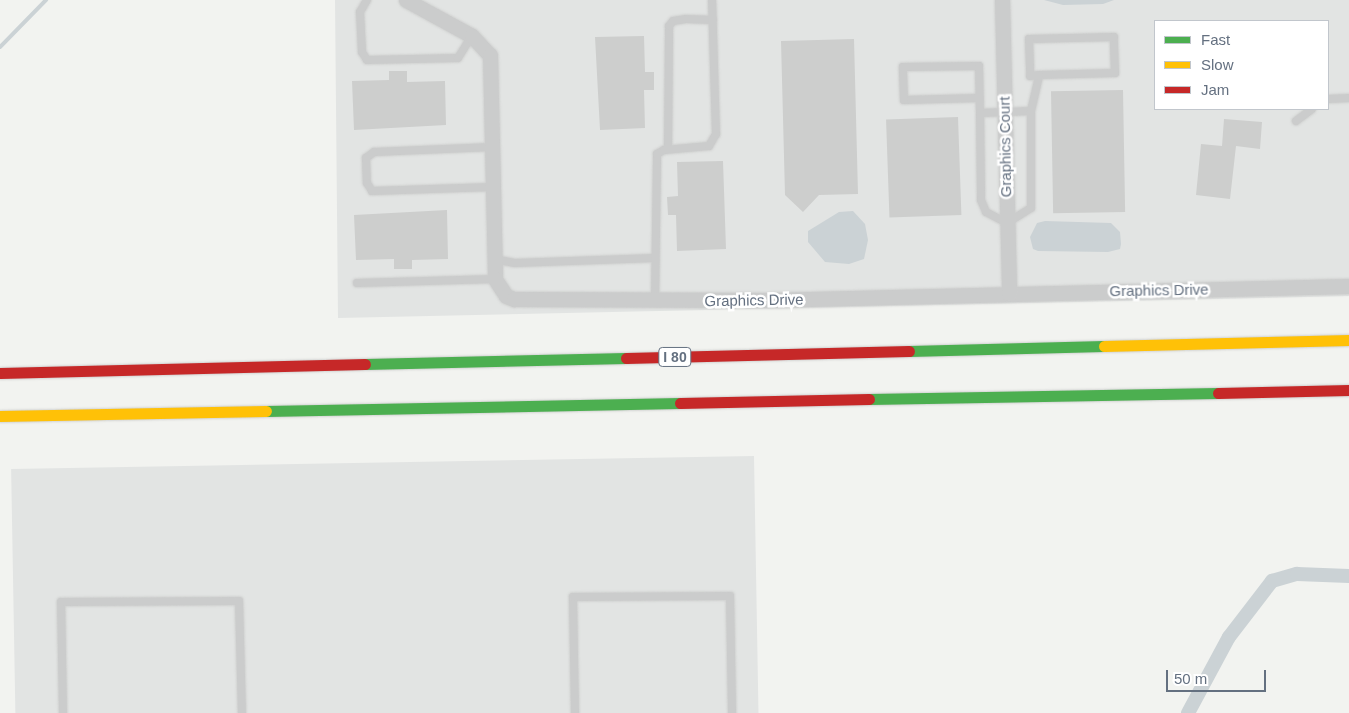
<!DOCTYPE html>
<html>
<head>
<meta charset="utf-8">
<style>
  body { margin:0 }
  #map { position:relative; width:1349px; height:713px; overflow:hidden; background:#f2f3f0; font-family:Arial,sans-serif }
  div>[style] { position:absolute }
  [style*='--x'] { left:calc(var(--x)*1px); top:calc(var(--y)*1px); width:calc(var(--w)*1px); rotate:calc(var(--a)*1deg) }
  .built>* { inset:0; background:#e2e4e3; transform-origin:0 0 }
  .water>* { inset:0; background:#cbd2d5 }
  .stream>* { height:4px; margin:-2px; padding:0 2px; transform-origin:2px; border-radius:2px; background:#cbd2d5 }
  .canal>* { height:14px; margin:-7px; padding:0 7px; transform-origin:7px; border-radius:7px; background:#cbd2d5 }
  .building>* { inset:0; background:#cdcecd; transform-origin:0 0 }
  .roads { filter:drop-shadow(0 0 1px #cfd0cf) drop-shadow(0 0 1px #cfd0cf) }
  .lane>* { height:8px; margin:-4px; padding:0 4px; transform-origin:4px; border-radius:4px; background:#cbcccc }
  .street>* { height:15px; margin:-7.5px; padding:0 7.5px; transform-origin:7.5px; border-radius:7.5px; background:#cbcccc }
  .fast>* { height:11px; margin:-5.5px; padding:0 5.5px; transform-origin:5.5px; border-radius:5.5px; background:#4caf50 }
  .slow>* { height:11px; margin:-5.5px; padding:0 5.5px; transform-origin:5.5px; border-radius:5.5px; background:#ffc107 }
  .jam>* { height:11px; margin:-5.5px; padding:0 5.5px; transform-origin:5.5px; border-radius:5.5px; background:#c62828 }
  span { translate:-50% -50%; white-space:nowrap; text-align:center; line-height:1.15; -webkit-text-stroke:5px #fff; paint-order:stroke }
  .shield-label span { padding:1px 4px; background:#fff; border:1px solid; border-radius:4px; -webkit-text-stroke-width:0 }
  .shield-label { font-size:14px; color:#647080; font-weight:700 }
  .street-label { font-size:15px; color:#647080 }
  .legend { position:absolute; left:1154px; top:20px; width:175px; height:90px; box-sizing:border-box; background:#fff; border:1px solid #c1c6cc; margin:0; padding:6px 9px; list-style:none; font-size:15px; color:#647080 }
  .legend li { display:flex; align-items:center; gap:10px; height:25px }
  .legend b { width:25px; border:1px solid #c1c6cc }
  .scale { position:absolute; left:1166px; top:670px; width:100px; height:22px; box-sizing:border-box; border:2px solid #647080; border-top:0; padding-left:6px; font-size:15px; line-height:18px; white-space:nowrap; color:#647080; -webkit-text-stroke:4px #fff; paint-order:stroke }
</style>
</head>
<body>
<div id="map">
  <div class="built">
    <i style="clip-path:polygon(evenodd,335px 0,1349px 0,1349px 296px,338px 318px,335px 0,1155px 21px,1328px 21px,1328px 109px,1155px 109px,1155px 21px)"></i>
    <i style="left:754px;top:456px;width:257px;height:743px;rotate:89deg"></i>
  </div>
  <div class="water">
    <i style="clip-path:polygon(1044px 0,1114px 0,1103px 4px,1063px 5px)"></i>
    <i style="clip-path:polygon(853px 211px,865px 224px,868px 240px,864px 259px,849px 264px,825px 262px,808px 242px,808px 231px,839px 212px)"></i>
    <i style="clip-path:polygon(1045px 221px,1111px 223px,1120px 232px,1121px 244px,1120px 249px,1108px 252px,1038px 251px,1033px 249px,1030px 237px,1037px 223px)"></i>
  </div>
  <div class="stream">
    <i style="--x:0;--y:47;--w:66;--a:-45.6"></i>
  </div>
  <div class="canal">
    <i style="--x:1188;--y:713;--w:86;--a:-61.7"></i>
    <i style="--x:1229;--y:637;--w:71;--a:-52.5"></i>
    <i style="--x:1272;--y:581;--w:26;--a:-16"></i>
    <i style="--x:1297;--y:574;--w:52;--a:2.2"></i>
  </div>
  <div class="building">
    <i style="clip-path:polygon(644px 36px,645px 72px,654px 72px,654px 90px,644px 90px,645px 128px,600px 130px,595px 37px)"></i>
    <i style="clip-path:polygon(854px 39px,858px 194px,819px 195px,803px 212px,785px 195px,781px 41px)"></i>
    <i style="clip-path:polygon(389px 71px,407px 71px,407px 82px,445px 81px,446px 125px,354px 130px,352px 81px,389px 80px)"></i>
    <i style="left:1123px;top:90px;width:122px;height:72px;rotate:89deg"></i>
    <i style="left:958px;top:117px;width:98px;height:72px;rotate:88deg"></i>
    <i style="clip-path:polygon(1224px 119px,1262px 122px,1260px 149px,1236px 146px,1230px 199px,1196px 195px,1201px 144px,1222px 146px)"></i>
    <i style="clip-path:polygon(723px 161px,726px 249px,677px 251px,676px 215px,668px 215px,667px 197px,678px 196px,677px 162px)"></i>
    <i style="clip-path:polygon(447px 210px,448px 259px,412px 260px,412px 269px,394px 269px,394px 259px,356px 260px,354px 215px)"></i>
  </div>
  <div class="roads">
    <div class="lane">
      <i style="--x:367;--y:0;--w:14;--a:120"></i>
      <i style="--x:360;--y:12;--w:40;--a:87.1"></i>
      <i style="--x:362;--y:52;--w:9;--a:58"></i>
      <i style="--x:367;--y:60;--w:91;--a:-1.3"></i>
      <i style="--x:458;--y:58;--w:26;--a:-58"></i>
      <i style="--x:979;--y:98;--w:75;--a:178.5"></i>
      <i style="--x:904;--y:100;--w:33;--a:-92"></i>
      <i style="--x:903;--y:67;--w:76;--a:-0.8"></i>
      <i style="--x:979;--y:66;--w:47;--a:88.8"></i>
      <i style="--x:1328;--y:99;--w:21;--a:-3"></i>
      <i style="--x:1031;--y:111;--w:51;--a:177.8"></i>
      <i style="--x:980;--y:113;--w:87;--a:89.3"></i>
      <i style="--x:981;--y:200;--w:13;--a:67"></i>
      <i style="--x:986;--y:212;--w:24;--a:28"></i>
      <i style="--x:1007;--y:223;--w:28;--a:-32"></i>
      <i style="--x:1031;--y:208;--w:97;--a:-90"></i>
      <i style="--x:1031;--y:111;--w:37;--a:-77"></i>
      <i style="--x:1039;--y:75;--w:76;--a:-1.5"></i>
      <i style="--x:1115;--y:73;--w:36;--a:-92"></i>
      <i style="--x:1114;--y:37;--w:85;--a:178.7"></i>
      <i style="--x:1029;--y:39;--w:37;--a:88"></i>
      <i style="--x:1030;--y:76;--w:9;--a:-6"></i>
      <i style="--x:1296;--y:121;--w:20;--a:-37"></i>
      <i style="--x:492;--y:147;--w:118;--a:177.6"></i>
      <i style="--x:374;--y:152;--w:10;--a:143"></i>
      <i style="--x:366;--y:158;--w:25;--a:88"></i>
      <i style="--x:367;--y:183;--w:9;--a:58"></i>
      <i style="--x:372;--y:191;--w:120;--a:-1.9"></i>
      <i style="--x:668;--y:149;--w:123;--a:-89.5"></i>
      <i style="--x:669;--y:26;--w:6;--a:-51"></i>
      <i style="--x:673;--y:21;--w:13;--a:-9"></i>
      <i style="--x:686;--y:19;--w:27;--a:2"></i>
      <i style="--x:494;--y:259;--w:21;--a:11"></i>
      <i style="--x:515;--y:263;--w:140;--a:-2"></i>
      <i style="--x:357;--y:283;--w:138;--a:-1.7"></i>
      <i style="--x:655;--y:302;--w:148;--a:-89.2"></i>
      <i style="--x:657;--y:154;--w:8;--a:-30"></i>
      <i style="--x:664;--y:150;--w:45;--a:-5.1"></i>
      <i style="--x:709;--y:146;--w:14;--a:-60"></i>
      <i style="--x:716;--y:134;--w:134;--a:-91.7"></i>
      <i style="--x:63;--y:713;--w:111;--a:-91"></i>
      <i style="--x:61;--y:602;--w:178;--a:-0.3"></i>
      <i style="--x:239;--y:601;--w:112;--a:88.5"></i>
      <i style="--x:575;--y:713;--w:116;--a:-91"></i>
      <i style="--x:573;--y:597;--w:157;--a:-0.4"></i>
      <i style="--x:730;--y:596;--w:117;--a:89"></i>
    </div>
    <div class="street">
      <i style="--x:406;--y:0;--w:75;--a:28.6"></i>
      <i style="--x:472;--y:36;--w:26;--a:47"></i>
      <i style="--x:490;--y:55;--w:224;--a:88.7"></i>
      <i style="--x:495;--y:279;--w:20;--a:57"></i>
      <i style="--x:506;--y:296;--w:9;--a:21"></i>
      <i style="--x:514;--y:299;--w:254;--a:0.2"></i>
      <i style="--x:768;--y:300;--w:581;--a:-1.38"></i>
      <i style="--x:1002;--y:0;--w:294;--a:88.6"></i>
    </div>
    <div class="fast">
      <i style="--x:909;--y:351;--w:195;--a:-1.5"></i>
      <i style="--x:365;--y:364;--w:261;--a:-1.3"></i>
      <i style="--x:869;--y:399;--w:349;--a:-1"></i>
      <i style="--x:266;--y:411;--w:414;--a:-1.1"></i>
    </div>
    <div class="slow">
      <i style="--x:1104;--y:346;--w:245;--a:-1.4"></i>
      <i style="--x:0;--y:416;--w:266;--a:-1.1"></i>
    </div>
    <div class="jam">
      <i style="--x:626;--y:358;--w:283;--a:-1.4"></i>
      <i style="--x:0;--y:373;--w:365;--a:-1.4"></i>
      <i style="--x:1218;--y:393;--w:131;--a:-1.3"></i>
      <i style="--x:680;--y:403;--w:189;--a:-1.2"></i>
    </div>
  </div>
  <div class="shield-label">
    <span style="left:675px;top:357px">I 80</span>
  </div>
  <div class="street-label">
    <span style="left:1005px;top:147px;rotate:-91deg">Graphics Court</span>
    <span style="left:1159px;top:290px;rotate:-1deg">Graphics Drive</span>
    <span style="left:754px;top:300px;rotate:-1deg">Graphics Drive</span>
  </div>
  <ul class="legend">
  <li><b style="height:6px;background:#4caf50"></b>Fast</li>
  <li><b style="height:6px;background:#ffc107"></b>Slow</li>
  <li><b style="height:6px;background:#c62828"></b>Jam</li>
  </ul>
  <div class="scale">50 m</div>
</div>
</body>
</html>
